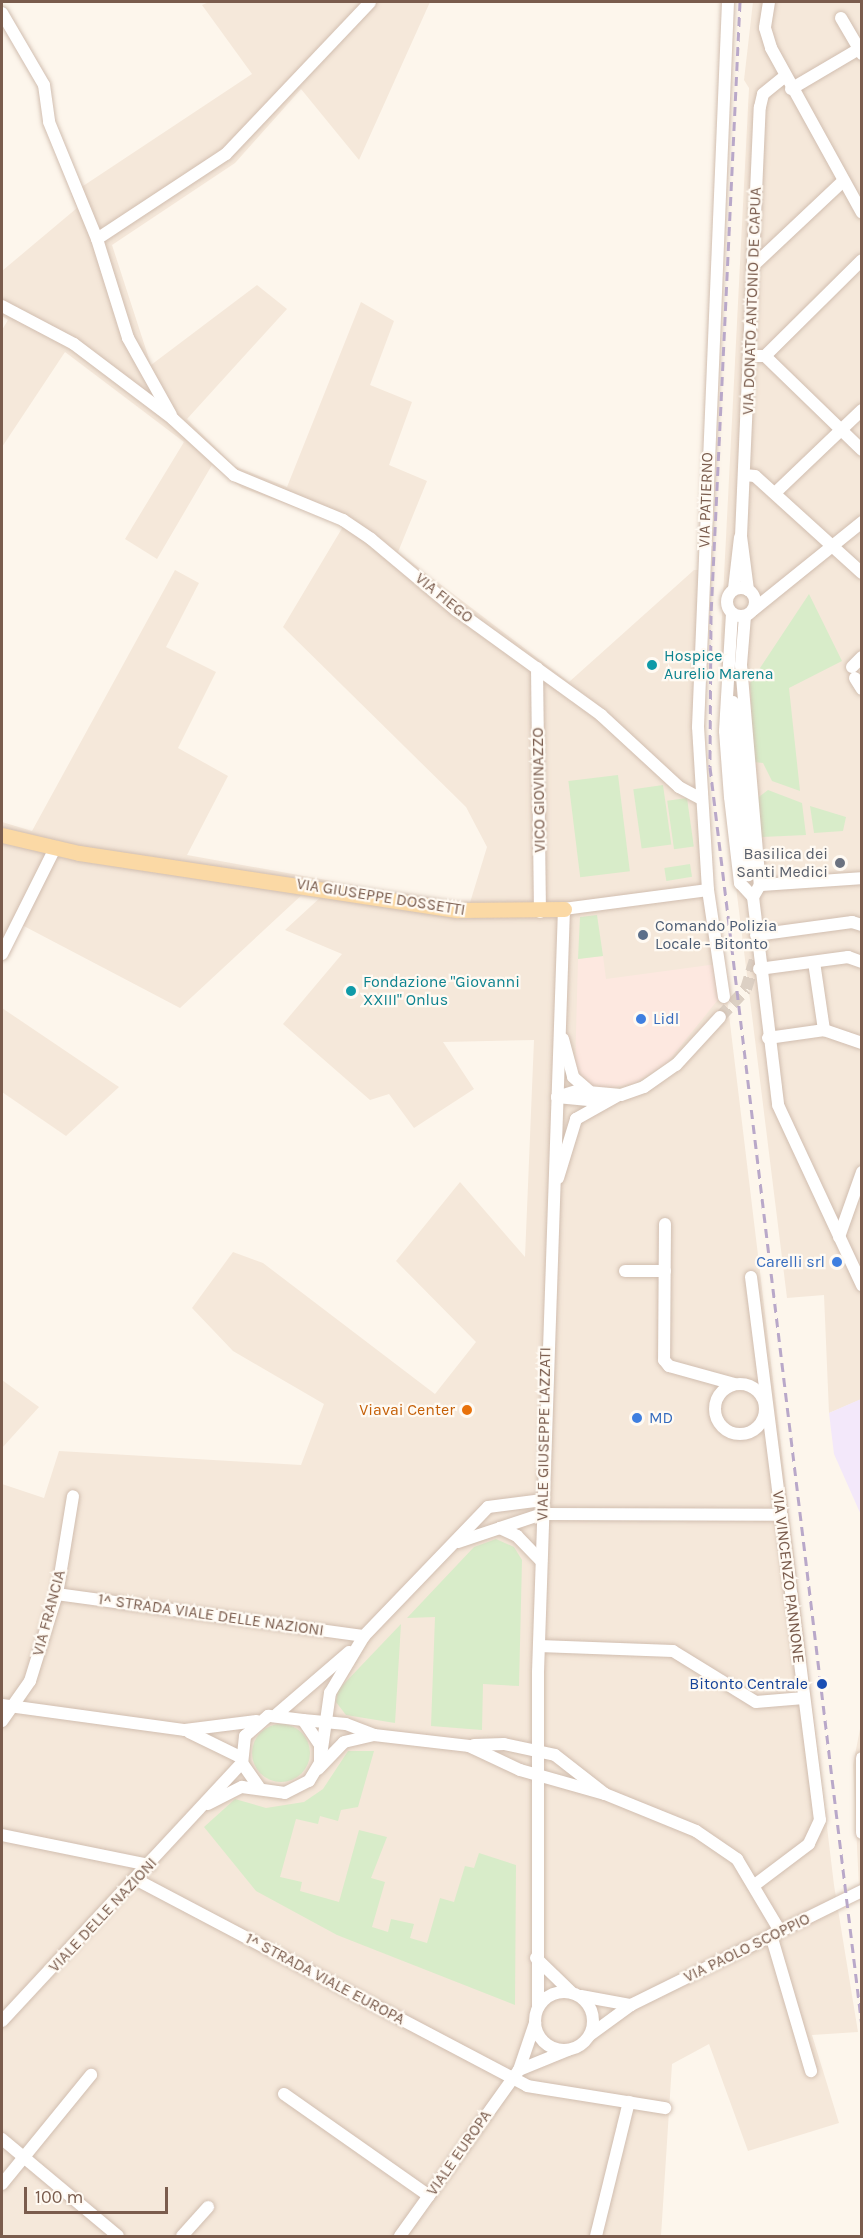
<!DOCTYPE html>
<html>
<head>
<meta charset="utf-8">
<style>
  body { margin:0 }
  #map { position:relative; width:863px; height:2238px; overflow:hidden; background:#fdf6ec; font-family:Karla,sans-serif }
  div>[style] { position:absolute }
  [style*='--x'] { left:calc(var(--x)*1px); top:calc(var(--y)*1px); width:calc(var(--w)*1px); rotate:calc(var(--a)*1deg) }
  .residential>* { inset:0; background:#f5e8da }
  .commercial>* { inset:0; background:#fde8e0 }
  .education>* { inset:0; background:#f3e8fa }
  .green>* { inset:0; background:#d8ecc9; transform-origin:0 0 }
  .round { border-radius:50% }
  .minor-tunnel>* { height:12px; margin-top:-6px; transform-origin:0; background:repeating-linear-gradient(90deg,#dcd0c4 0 12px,transparent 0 18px) }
  .roads { filter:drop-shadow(0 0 2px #d1beb0) drop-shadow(0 0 2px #d1beb0) }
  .minor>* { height:12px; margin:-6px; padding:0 6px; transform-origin:6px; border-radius:6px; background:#fff }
  .minor>.ring { margin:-6px; padding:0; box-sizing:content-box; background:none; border:12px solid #fff; border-radius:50% }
  .major>* { height:15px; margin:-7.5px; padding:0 7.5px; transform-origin:7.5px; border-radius:7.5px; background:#fbd9a5 }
  .rail>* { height:3px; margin-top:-1.5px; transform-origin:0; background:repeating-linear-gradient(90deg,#b9a8c9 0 9px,transparent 0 15px) }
  .dots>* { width:16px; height:16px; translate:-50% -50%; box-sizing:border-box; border:3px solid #fffaf3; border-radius:50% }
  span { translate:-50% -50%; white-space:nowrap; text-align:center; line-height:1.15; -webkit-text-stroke:4.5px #fffaf3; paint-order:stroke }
  .street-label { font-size:16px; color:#7a5c4d }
  .culture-label { font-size:16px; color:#0d838f }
  .left { translate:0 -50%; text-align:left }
  .worship-label { font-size:16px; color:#5b616d }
  .right { translate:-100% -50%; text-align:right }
  .service-label { font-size:16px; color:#4e5e75 }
  .shop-label { font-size:16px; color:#366cbe }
  .food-label { font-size:16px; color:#c56008 }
  .transit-label { font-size:16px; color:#164399 }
  .frame { position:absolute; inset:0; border:3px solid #7a5c4d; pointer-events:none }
  .scale { position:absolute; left:24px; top:2187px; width:144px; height:27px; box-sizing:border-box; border:3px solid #7a5c4d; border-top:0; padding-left:8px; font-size:18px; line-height:21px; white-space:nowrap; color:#7a5c4d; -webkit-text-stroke:4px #fffaf3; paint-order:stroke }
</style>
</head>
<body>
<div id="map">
  <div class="residential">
    <i style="clip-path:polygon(209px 2px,430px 2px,359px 160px,301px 89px,235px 163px,112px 245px,151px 365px,257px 285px,287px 309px,187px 419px,234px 466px,287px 487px,361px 302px,394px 321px,370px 385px,412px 402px,389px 465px,427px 481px,398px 552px,569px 682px,694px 570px,708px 570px,704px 733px,712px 874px,834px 1885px,858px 2032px,812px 2035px,839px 2123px,748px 2151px,709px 2044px,672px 2064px,661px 2236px,2px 2236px,2px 1484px,44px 1498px,59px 1451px,301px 1465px,324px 1404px,233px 1351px,192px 1308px,233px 1252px,263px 1263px,435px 1394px,476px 1342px,396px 1261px,460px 1182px,525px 1257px,534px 1040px,443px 1042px,474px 1089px,414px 1128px,389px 1094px,370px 1100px,283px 1024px,342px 954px,285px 930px,323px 895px,305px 892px,180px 1008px,20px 924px,2px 961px,2px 822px,32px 831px,175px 570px,199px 583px,166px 647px,216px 672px,178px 748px,228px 776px,187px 855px,469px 906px,487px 847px,466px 807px,283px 627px,344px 525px,242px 488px,212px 465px,157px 559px,125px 539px,184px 442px,65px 352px,2px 447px,2px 330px,8px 320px,2px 316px,2px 271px,77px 208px,71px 194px,252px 74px,202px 5px)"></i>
    <i style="clip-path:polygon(753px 2px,861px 2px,862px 1399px,829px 1413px,824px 1295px,787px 1298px,725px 798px,721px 635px,749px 88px,744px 80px)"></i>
    <i style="clip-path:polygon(2px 1008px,119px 1087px,66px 1136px,2px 1092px)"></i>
    <i style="clip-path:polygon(2px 1380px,39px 1407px,2px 1448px)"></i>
    <i style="clip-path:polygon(861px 1724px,861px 1928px,853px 1765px)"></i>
  </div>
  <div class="commercial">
    <i style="clip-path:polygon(603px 956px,606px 979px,717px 964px,721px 996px,667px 1063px,635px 1083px,607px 1089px,592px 1087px,575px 1069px,578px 959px)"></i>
  </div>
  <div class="education">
    <i style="clip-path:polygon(861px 1399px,861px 1515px,834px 1454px,829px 1413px)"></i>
  </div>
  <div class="green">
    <i style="clip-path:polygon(809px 594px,842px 661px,789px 688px,800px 791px,772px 781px,763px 763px,754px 762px,750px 683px)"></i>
    <i style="left:618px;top:775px;width:97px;height:50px;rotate:83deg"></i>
    <i style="left:663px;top:785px;width:60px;height:30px;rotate:82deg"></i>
    <i style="clip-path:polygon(768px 790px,802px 803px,806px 835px,760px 837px,755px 800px)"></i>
    <i style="left:687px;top:798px;width:49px;height:20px;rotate:82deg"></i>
    <i style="clip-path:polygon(810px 806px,846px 817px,843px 831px,814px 833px)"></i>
    <i style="left:690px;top:864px;width:13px;height:26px;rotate:81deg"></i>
    <i style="clip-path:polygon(597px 915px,603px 956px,578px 959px,580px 917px)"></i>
    <i style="clip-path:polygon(496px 1539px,514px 1547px,522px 1560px,519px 1686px,483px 1684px,482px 1730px,431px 1726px,435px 1617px,407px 1618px,474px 1547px)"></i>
    <i style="clip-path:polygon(401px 1624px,395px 1723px,346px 1715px,336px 1702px,338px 1690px)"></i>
    <i class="round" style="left:252px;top:1724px;width:58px;height:58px"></i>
    <i style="clip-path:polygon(348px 1751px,374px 1751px,358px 1807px,341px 1810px,338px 1821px,320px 1816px,318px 1824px,296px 1819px,280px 1877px,302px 1882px,300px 1891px,339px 1902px,359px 1830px,387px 1837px,371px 1878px,385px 1882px,372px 1927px,388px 1932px,391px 1919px,414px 1924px,410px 1938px,427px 1943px,440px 1898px,454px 1902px,465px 1866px,474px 1868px,479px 1853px,516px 1865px,515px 2005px,337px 1935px,256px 1891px,204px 1827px,235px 1799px,266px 1808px,304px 1802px,323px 1789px)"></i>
  </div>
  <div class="minor-tunnel">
    <i style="--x:720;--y:1017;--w:38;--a:-47"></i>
    <i style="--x:746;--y:989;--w:34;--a:-73"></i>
  </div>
  <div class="roads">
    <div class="minor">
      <i style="--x:769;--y:2;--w:26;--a:99"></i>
      <i style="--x:765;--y:28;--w:21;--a:73"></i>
      <i style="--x:771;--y:48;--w:188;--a:61.1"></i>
      <i style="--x:2;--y:13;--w:83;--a:59.7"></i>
      <i style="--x:44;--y:85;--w:37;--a:82"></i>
      <i style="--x:49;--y:122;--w:126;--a:67.7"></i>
      <i style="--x:97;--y:239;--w:104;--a:72.6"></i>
      <i style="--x:128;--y:338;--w:88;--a:60.8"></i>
      <i style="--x:841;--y:18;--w:42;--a:59.7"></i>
      <i style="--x:791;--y:89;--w:79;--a:-30.5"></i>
      <i style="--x:97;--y:239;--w:154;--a:-33.4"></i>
      <i style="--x:226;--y:154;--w:209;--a:-46.5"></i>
      <i style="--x:754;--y:265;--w:122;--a:-43.3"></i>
      <i style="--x:2;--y:306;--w:81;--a:27.8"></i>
      <i style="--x:74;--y:344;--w:124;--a:37.1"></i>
      <i style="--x:173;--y:419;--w:83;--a:42.6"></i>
      <i style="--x:234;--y:475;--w:118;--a:22.4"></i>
      <i style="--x:343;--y:520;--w:34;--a:34"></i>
      <i style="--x:371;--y:539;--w:111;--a:39.9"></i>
      <i style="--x:456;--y:610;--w:179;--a:35.9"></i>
      <i style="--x:601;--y:715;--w:106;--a:42.7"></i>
      <i style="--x:679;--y:787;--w:26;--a:28"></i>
      <i style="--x:750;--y:356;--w:15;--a:0"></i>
      <i style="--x:765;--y:356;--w:135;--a:44.1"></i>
      <i style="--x:765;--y:356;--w:136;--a:-44.7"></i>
      <i style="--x:744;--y:475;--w:11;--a:5"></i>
      <i style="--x:755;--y:476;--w:144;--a:42.2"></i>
      <i style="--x:775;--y:493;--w:120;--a:-43.7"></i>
      <i class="ring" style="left:727px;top:588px;width:16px;height:16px"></i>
      <i style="--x:734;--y:589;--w:52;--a:-83.4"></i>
      <i style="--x:748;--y:590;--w:54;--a:-97.4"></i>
      <i style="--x:741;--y:536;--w:429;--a:-87.5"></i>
      <i style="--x:760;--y:107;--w:13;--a:-77"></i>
      <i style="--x:763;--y:94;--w:27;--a:-39"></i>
      <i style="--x:753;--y:610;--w:140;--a:-38.9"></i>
      <i style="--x:732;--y:613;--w:118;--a:93.4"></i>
      <i style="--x:725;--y:731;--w:66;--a:85.7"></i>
      <i style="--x:730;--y:797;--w:87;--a:83.4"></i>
      <i style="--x:740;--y:883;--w:19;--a:47"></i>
      <i style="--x:745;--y:616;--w:49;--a:94.7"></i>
      <i style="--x:741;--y:665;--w:221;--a:85.1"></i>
      <i style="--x:760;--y:885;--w:14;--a:120"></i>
      <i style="--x:852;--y:667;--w:14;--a:-45"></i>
      <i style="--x:537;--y:668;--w:244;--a:89.3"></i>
      <i style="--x:855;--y:678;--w:13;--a:58"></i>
      <i style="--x:733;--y:702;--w:174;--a:85"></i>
      <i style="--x:760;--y:885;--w:102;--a:-3.9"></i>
      <i style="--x:753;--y:897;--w:209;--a:83.1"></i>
      <i style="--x:778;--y:1105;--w:199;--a:65"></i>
      <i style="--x:756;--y:935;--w:97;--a:-7.7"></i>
      <i style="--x:852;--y:922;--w:10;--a:17"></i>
      <i style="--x:2;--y:954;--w:119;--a:-63.4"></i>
      <i style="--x:814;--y:962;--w:69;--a:81.6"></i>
      <i style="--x:759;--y:969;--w:90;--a:-7.7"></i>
      <i style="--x:848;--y:957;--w:15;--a:20"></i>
      <i style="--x:724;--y:997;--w:108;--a:-98.5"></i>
      <i style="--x:708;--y:890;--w:163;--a:-93.5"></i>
      <i style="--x:698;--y:727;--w:726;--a:-87.63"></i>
      <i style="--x:768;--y:1038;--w:57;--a:-8.1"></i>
      <i style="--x:824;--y:1030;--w:40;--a:18.9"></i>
      <i style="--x:563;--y:1039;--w:39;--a:75"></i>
      <i style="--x:573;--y:1077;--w:21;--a:41"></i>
      <i style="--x:557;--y:1097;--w:21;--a:-17"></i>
      <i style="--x:577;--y:1091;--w:44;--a:5.2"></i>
      <i style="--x:621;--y:1095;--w:24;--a:-19"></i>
      <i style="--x:644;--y:1087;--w:39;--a:-35"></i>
      <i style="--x:676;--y:1065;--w:65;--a:-47.5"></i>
      <i style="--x:557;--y:1097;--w:42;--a:5.4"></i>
      <i style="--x:558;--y:1178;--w:62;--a:-73"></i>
      <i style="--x:576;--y:1119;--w:49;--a:-29.2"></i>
      <i style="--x:665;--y:1224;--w:136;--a:90.4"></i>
      <i style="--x:664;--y:1360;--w:8;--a:50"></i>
      <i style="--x:669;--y:1366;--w:67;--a:15.5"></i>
      <i style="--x:839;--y:1237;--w:69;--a:-70.5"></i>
      <i style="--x:625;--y:1271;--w:40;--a:0"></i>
      <i style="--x:751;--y:1277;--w:547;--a:82.76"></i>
      <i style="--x:820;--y:1820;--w:26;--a:115"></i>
      <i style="--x:809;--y:1844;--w:66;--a:143"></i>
      <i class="ring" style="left:715px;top:1384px;width:38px;height:38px"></i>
      <i style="--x:500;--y:1528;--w:44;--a:-18.4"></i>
      <i style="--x:542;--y:1514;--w:238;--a:0.2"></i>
      <i style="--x:458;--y:1542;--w:44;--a:-18.4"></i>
      <i style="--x:500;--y:1528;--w:19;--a:25"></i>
      <i style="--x:517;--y:1536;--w:35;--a:46"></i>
      <i style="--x:57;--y:1594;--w:310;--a:7.8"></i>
      <i style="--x:539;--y:1646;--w:134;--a:2.1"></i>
      <i style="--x:673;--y:1651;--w:97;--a:31.6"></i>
      <i style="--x:756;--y:1702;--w:48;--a:-4.8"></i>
      <i style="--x:2;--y:1705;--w:185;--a:7.8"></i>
      <i style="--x:185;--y:1730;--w:72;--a:-7.2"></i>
      <i style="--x:277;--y:1714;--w:95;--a:-40.7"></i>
      <i style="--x:303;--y:1720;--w:43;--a:5.3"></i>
      <i style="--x:346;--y:1724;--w:30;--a:21"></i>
      <i style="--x:374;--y:1735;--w:96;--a:6.6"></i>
      <i style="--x:469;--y:1746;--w:56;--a:25.2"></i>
      <i style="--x:520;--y:1770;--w:88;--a:15.8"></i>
      <i style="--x:605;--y:1794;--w:98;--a:22.1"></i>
      <i style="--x:696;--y:1831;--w:50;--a:34.3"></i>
      <i style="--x:737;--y:1859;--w:84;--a:59.2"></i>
      <i style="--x:2;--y:1721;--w:49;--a:-55"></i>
      <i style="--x:30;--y:1681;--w:91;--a:-72.8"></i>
      <i style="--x:57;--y:1594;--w:99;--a:-80.7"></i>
      <i style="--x:189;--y:1732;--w:59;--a:26.1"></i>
      <i style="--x:474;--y:1745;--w:30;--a:-2"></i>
      <i style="--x:504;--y:1744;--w:52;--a:12.2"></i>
      <i style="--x:555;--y:1755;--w:63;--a:38"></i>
      <i style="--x:321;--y:1756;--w:64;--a:-81.9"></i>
      <i style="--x:330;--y:1693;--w:66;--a:-59.2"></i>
      <i style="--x:364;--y:1636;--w:179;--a:-46.1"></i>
      <i style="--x:488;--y:1507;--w:55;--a:-7.3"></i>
      <i style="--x:862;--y:1758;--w:75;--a:90"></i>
      <i style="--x:318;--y:1769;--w:37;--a:-46"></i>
      <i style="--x:344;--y:1742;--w:31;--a:-13"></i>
      <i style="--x:208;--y:1804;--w:38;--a:-27"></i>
      <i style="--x:242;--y:1787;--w:43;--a:7.9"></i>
      <i style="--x:285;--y:1793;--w:27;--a:-27"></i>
      <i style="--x:309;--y:1781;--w:21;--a:-59"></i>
      <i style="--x:320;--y:1763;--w:18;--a:-90"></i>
      <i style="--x:320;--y:1745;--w:30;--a:-124"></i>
      <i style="--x:303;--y:1720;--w:35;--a:-173"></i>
      <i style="--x:268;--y:1716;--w:30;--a:139"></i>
      <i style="--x:245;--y:1736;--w:27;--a:96"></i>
      <i style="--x:242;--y:1763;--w:29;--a:55"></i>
      <i style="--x:2;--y:1835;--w:151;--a:11.5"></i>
      <i style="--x:137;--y:1880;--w:441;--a:27.8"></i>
      <i style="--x:527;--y:2086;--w:140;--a:9.1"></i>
      <i style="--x:771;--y:1935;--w:142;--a:73.6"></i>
      <i style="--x:536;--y:1958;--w:49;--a:44.2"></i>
      <i class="ring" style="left:535px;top:1992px;width:46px;height:46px"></i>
      <i style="--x:581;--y:1996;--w:51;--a:10.2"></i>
      <i style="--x:538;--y:2006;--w:334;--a:-90"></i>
      <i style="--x:538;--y:1672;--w:763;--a:-88.05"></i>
      <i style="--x:564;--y:909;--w:145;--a:-7.5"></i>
      <i style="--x:2;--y:2021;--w:352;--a:-47.1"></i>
      <i style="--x:590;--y:2035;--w:51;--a:-36.2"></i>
      <i style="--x:631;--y:2005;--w:258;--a:-26.3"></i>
      <i style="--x:519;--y:2070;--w:53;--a:-22.2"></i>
      <i style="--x:284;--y:2094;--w:177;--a:35.1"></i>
      <i style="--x:2;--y:2139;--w:151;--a:39.9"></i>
      <i style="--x:2;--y:2184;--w:141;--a:-50.8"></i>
      <i style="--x:182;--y:2236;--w:39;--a:-48"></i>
      <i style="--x:400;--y:2236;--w:204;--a:-54.4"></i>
      <i style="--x:519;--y:2070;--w:50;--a:-71.2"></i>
      <i style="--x:596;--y:2236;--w:138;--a:-76.2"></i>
    </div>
    <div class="major">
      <i style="--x:2;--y:835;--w:79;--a:13.2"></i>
      <i style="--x:79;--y:853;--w:383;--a:8.6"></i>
      <i style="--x:458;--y:910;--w:106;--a:-0.5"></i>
    </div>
  </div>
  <div class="rail">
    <i style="--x:740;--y:2;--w:614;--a:92.71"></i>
    <i style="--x:711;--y:615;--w:152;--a:90.4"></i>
    <i style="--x:710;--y:767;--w:1269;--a:83.12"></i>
  </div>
  <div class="dots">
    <i style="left:652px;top:665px;background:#0f9aa8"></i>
    <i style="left:840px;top:863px;background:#6b7280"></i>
    <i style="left:643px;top:935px;background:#5c6f8a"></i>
    <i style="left:351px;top:991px;background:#0f9aa8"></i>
    <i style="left:641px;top:1019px;background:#3f7fe0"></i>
    <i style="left:837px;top:1262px;background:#3f7fe0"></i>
    <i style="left:467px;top:1410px;background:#e8710a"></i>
    <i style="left:637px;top:1418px;background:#3f7fe0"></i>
    <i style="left:822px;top:1684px;background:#1a4fb4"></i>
  </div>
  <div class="street-label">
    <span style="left:752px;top:301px;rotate:-88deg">VIA DONATO ANTONIO DE CAPUA</span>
    <span style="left:706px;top:500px;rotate:-88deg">VIA PATIERNO</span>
    <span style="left:444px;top:598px;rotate:39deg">VIA FIEGO</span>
    <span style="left:539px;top:790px;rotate:-91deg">VICO GIOVINAZZO</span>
    <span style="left:381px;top:897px;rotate:9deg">VIA GIUSEPPE DOSSETTI</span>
    <span style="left:544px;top:1434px;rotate:-89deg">VIALE GIUSEPPE LAZZATI</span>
    <span style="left:788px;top:1577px;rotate:83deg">VIA VINCENZO PANNONE</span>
    <span style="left:49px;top:1613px;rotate:-75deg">VIA FRANCIA</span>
    <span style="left:211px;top:1615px;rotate:8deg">1^ STRADA VIALE DELLE NAZIONI</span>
    <span style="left:103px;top:1915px;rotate:-47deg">VIALE DELLE NAZIONI</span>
    <span style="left:747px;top:1948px;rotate:-26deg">VIA PAOLO SCOPPIO</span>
    <span style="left:325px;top:1979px;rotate:28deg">1^ STRADA VIALE EUROPA</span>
    <span style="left:459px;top:2153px;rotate:-55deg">VIALE EUROPA</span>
  </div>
  <div class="culture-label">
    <span class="left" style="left:664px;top:665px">Hospice<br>Aurelio Marena</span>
    <span class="left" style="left:363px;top:991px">Fondazione "Giovanni<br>XXIII" Onlus</span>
  </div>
  <div class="worship-label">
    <span class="right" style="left:828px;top:863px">Basilica dei<br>Santi Medici</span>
  </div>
  <div class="service-label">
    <span class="left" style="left:655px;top:935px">Comando Polizia<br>Locale - Bitonto</span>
  </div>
  <div class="shop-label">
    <span class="left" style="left:653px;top:1019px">Lidl</span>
    <span class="right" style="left:825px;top:1262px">Carelli srl</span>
    <span class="left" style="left:649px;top:1418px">MD</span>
  </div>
  <div class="food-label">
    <span class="right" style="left:455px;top:1410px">Viavai Center</span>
  </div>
  <div class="transit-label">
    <span class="right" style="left:808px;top:1684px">Bitonto Centrale</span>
  </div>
  <div class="frame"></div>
  <div class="scale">100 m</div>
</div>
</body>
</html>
